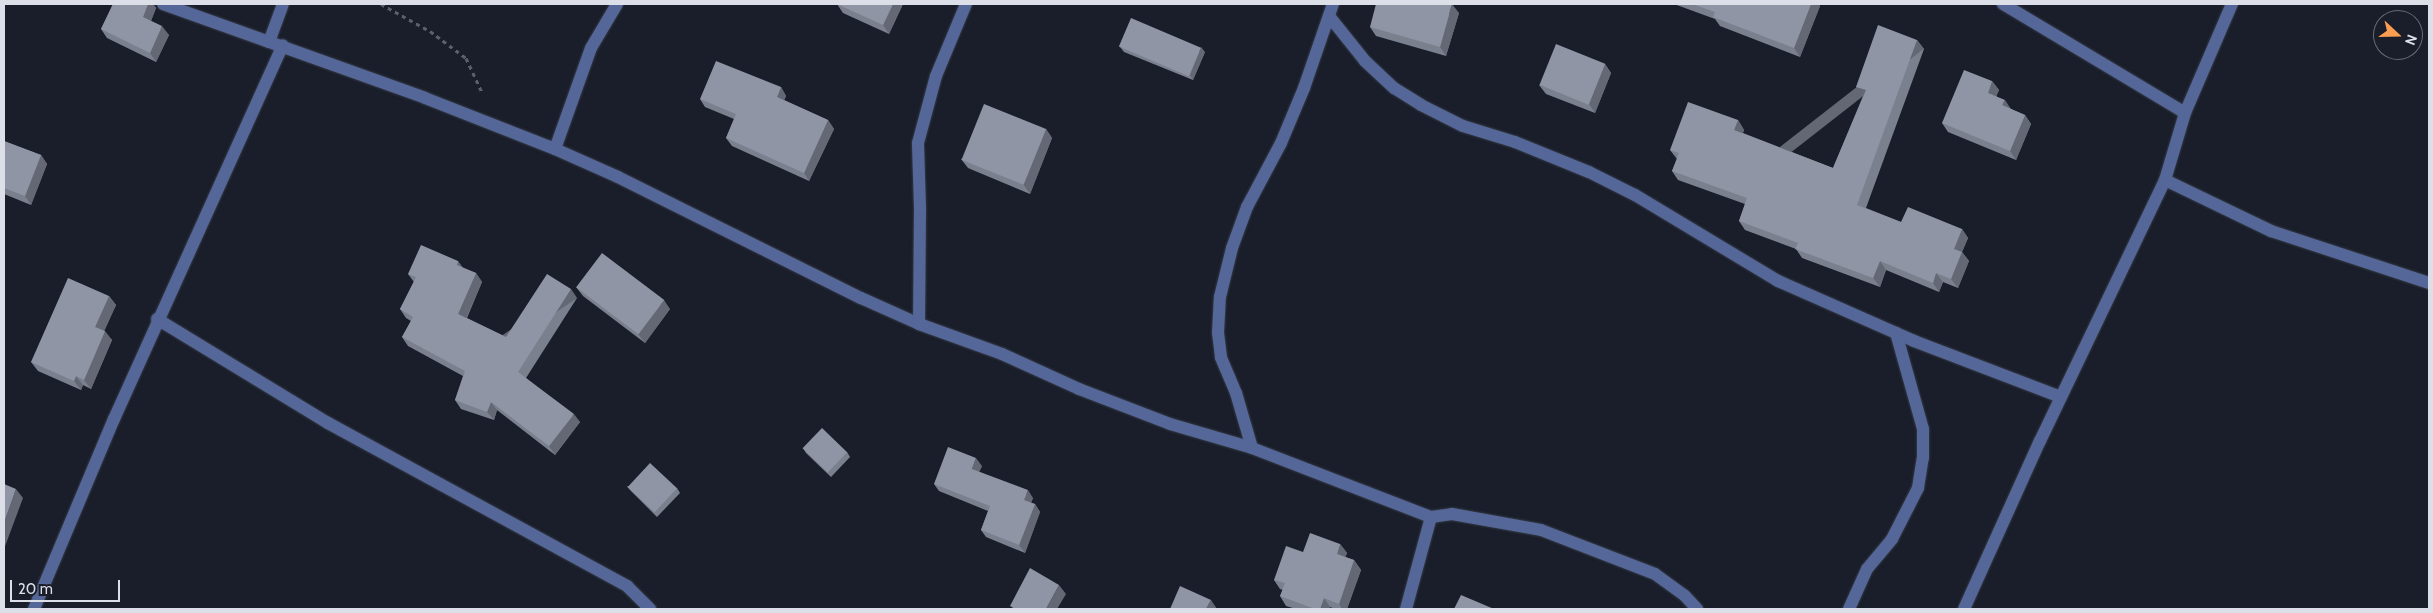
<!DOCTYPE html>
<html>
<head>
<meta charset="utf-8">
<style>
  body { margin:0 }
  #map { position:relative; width:2433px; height:613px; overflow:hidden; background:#191e2a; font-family:Cabin,sans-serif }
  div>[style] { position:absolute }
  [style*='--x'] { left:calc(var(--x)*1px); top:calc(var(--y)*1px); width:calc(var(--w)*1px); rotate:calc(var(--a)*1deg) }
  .path>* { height:3px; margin-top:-1.5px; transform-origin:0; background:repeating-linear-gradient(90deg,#5c606b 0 4px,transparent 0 8px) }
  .roads { filter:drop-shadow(0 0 1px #343945) drop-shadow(0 0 1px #343945) }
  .minor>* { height:12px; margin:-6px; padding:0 6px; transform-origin:6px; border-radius:6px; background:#546798 }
  .wall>* { inset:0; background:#7b808e }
  .shaded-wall>* { inset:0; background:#646874; transform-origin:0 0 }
  .building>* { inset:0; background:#8f95a5; transform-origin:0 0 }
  span { translate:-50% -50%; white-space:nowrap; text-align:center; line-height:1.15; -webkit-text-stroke:5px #191e2a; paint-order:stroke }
  .frame { position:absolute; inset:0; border:5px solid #dcdfe8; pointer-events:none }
  .north { position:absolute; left:2373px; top:10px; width:50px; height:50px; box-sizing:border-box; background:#191e2a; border:1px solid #676b76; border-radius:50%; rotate:111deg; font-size:14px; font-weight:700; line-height:20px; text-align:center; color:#dcdfe8 }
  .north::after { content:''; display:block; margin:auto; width:18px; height:22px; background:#fb9e51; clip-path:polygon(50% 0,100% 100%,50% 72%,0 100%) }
  .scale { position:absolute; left:10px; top:580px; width:110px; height:22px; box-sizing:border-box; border:2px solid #dcdfe8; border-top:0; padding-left:6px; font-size:15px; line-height:18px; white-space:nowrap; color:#dcdfe8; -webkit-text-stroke:4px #191e2a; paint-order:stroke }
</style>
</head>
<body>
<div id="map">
  <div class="path">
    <i style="--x:381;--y:4;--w:56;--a:28.9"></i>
    <i style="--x:430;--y:31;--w:45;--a:36.9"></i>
    <i style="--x:466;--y:58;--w:38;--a:65"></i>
  </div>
  <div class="roads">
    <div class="minor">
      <i style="--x:163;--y:4;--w:278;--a:19.7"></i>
      <i style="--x:425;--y:98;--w:140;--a:21.4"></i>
      <i style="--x:555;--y:149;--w:69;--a:24"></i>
      <i style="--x:618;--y:177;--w:271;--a:26.5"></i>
      <i style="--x:861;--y:298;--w:64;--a:24.1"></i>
      <i style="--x:919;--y:324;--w:88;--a:19.9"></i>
      <i style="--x:1002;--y:354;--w:85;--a:24.4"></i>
      <i style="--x:1079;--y:389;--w:97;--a:21"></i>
      <i style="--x:1170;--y:424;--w:85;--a:16.3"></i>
      <i style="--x:1252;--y:448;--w:192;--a:21.1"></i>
      <i style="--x:1431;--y:517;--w:21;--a:-8"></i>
      <i style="--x:1452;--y:514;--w:90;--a:10.2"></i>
      <i style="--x:1541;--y:530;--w:122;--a:21.1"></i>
      <i style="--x:1655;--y:574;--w:37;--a:36"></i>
      <i style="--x:1685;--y:596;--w:18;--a:47"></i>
      <i style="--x:2003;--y:4;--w:212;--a:30.9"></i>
      <i style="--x:1329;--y:16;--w:58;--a:51.3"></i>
      <i style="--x:1365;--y:61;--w:40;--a:43"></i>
      <i style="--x:1394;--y:88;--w:32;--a:32"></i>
      <i style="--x:1421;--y:105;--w:47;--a:26.6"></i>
      <i style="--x:1463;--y:126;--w:54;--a:17.1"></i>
      <i style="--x:1515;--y:142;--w:80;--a:22.1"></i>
      <i style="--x:1589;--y:172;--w:51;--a:26.6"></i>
      <i style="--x:1635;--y:195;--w:167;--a:31"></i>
      <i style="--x:1778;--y:281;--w:149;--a:23.8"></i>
      <i style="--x:1914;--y:341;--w:157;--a:20.9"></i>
      <i style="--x:269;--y:42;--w:40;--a:-69.8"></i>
      <i style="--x:555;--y:149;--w:107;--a:-70.4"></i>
      <i style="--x:591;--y:48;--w:51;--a:-59.4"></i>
      <i style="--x:2165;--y:180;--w:118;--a:25.7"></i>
      <i style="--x:2271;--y:231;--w:166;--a:18.2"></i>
      <i style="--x:157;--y:319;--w:200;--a:31.3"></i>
      <i style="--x:328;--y:423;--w:341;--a:28.6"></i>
      <i style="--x:627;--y:586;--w:33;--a:45"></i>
      <i style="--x:919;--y:324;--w:116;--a:-89.5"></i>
      <i style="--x:920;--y:208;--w:65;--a:-91.8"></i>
      <i style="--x:918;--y:143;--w:69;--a:-75"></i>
      <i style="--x:936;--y:76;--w:78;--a:-67.4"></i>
      <i style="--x:1252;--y:448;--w:57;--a:-106.2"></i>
      <i style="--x:1236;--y:393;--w:39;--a:-113"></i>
      <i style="--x:1221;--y:357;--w:24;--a:-97"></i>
      <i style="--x:1218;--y:333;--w:36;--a:-87"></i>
      <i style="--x:1220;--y:297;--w:50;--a:-76.2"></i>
      <i style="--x:1232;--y:248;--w:44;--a:-69.9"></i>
      <i style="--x:1247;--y:207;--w:72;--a:-62"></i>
      <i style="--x:1281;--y:143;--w:60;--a:-67.3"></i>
      <i style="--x:1304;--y:88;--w:89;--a:-71"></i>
      <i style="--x:34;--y:609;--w:206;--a:-67.2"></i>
      <i style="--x:114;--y:419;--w:410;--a:-65.7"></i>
      <i style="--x:1406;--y:609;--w:95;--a:-74.8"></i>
      <i style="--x:1849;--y:609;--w:44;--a:-65.8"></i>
      <i style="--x:1867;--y:569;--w:39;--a:-50"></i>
      <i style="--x:1892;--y:539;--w:57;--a:-63"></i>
      <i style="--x:1918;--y:488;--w:30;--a:-81"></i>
      <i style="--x:1923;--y:458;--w:29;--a:-90"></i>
      <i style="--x:1923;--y:429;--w:100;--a:-105.7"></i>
      <i style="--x:1964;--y:609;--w:184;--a:-65.7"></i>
      <i style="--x:2040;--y:441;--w:289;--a:-64.4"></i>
      <i style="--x:2165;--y:180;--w:70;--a:-73.4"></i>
      <i style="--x:2185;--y:113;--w:119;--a:-66.7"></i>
    </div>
  </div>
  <div class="wall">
    <i style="clip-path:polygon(113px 4px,153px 4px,156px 8px,151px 21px,169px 35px,156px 62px,107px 38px,101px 29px)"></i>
    <i style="clip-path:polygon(837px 4px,903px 4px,889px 34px,843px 13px)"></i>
    <i style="clip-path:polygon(1674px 4px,1819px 4px,1820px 6px,1800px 57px,1720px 26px,1715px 19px)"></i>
    <i style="clip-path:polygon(1459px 13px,1446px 56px,1376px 36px,1370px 27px)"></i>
    <i style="clip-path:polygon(1917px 40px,1924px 49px,1866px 208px,1901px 222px,1962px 229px,1968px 238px,1962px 252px,1969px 261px,1958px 288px,1943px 282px,1939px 292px,1886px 270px,1880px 287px,1802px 258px,1796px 249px,1745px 230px,1739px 221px,1745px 204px,1678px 180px,1672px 171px,1677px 159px,1670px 150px,1738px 120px,1744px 130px,1743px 133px,1833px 168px,1863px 96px,1856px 87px)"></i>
    <i style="clip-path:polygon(1120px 47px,1205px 52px,1193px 80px,1124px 52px)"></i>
    <i style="clip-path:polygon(1605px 64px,1611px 73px,1595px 113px,1546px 94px,1539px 85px)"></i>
    <i style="clip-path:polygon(1992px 81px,1999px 90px,1996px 96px,2011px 109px,2025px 115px,2031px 124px,2016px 160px,1948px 132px,1942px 123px)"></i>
    <i style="clip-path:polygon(781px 87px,786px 96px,784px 100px,828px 120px,834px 129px,809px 181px,732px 146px,726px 138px,734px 119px,705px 107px,700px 99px)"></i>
    <i style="clip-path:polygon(1046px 129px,1052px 138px,1030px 194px,968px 168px,961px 159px)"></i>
    <i style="clip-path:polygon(4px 141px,41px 155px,47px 164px,31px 205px,4px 194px)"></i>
    <i style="clip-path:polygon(458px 261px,463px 268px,476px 273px,482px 282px,467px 318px,506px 337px,577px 298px,526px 378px,580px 422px,555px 455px,497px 410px,494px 420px,461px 409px,455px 400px,463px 376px,408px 346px,402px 337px,411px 321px,406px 318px,400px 309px,414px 282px,408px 274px)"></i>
    <i style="clip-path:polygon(576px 287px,670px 309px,645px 343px,583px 296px)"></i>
    <i style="clip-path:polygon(109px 296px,116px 305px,104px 331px,112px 340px,91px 389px,83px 385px,81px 390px,38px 371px,31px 362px)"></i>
    <i style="clip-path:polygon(803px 448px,847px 452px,850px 457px,831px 477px,806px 453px)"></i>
    <i style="clip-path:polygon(982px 466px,979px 472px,1033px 498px,1031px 503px,1035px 504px,1040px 512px,1025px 553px,986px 537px,981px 530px,988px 511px,939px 491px,934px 484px)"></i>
    <i style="clip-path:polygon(627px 486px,677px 488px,680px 493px,657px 517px,631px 491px)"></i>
    <i style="clip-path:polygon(1340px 544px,1347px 553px,1345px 557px,1354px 560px,1361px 570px,1347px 609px,1335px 609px,1330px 607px,1329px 609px,1296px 609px,1286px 606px,1280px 596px,1283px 590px,1280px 589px,1274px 580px,1303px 552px)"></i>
  </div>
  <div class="shaded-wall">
    <i style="clip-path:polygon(148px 4px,153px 4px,156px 8px,149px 26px,143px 17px)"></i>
    <i style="clip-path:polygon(893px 4px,903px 4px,889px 34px,883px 25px)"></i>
    <i style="clip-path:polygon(1452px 4px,1459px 13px,1446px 56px,1440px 47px)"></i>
    <i style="clip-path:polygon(1811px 4px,1819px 4px,1820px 6px,1800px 57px,1794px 48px)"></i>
    <i style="clip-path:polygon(162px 26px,169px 35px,156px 62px,150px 53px)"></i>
    <i style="left:1917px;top:40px;width:11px;height:176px;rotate:52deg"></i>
    <i style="clip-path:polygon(1201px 47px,1205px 52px,1193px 80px,1190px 75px)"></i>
    <i style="clip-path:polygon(1605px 64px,1611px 73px,1595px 113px,1589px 104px)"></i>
    <i style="clip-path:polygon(1992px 81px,1999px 90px,1994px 102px,1988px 93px)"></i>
    <i style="clip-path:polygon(781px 87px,786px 96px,782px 105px,777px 97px)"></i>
    <i style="clip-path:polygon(2005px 100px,2011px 109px,2002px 105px)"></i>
    <i style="clip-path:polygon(2025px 115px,2031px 124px,2016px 160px,2010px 151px)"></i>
    <i style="clip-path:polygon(828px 120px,834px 129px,809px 181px,804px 173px)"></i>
    <i style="clip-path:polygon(1738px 120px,1744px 130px,1740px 139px,1734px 130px)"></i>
    <i style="clip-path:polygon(1046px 129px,1052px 138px,1030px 194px,1023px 184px)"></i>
    <i style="clip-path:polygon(41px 155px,47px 164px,31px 205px,25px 196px)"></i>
    <i style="clip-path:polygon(1962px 229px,1968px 238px,1962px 252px,1969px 261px,1958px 288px,1951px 279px,1954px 249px)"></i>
    <i style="clip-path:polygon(458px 261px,464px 270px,457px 265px)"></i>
    <i style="clip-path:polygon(1880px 261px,1886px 270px,1880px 287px,1873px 278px)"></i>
    <i style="clip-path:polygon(476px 273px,482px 282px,464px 323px,458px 314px)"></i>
    <i style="clip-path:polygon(1936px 273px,1943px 282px,1939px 292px,1933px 283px)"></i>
    <i style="left:571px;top:289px;width:11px;height:98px;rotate:56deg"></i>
    <i style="clip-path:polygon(109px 296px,116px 305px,102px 336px,95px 327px)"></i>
    <i style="clip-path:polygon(664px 300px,670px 309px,645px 343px,638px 334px)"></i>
    <i style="clip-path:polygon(105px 331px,112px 340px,91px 389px,84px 380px)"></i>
    <i style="clip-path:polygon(76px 376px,83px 385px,81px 390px,74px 381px)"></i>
    <i style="clip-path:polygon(491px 402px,497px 410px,494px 420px,487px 412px)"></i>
    <i style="clip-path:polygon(574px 414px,580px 422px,555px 455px,549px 446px)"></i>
    <i style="clip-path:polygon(976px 458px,982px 466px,977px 476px,972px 469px)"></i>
    <i style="clip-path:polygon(16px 489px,23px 498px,4px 549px,4px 523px)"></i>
    <i style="clip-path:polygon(1028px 490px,1033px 498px,1029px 507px,1024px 500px)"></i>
    <i style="clip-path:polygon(1035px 504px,1040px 512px,1025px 553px,1019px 545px)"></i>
    <i style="clip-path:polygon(1340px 544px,1347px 553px,1343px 563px,1337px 554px)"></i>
    <i style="clip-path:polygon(1354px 560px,1361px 570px,1347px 609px,1342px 609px,1339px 604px)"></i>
    <i style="clip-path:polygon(1059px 585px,1066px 594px,1057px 609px,1046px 609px)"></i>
    <i style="clip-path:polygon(1324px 598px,1330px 607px,1329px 609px,1320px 609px)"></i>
    <i style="clip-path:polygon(1211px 600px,1217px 609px,1206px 609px)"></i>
  </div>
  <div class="building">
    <i style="clip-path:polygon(113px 4px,148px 4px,143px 17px,162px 26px,150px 53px,101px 29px)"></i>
    <i style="clip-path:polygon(837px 4px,893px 4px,883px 25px)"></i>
    <i style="clip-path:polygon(1376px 4px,1452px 4px,1440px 47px,1370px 27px)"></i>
    <i style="clip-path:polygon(1692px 4px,1811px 4px,1794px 48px,1713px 17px,1715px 12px)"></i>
    <i style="left:1131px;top:18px;width:76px;height:31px;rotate:23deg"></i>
    <i style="clip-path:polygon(1878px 25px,1917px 40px,1857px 205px,1901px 222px,1908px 207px,1962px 229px,1954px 249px,1962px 252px,1951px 279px,1936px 273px,1933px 283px,1880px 261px,1873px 278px,1795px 249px,1798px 243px,1739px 221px,1747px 198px,1672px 171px,1679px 153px,1670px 150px,1688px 102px,1738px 120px,1734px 130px,1833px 168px,1866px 90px,1856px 87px)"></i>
    <i style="left:1556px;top:44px;width:53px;height:44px;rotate:22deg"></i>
    <i style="clip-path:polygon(716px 61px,781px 87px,777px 97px,828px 120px,804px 173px,726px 138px,736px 114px,700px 99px)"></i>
    <i style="clip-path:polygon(1964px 70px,1992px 81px,1988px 93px,2005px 100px,2002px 105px,2025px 115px,2010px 151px,1942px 123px)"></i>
    <i style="left:984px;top:104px;width:67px;height:60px;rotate:22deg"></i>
    <i style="clip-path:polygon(4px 141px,41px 155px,25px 196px,4px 188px)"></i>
    <i style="clip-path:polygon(421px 245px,458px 261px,457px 265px,476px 273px,458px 314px,506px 337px,547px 274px,571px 289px,518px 372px,574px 414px,549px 446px,491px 402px,487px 412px,455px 400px,465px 371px,402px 337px,413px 317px,400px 309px,416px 277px,408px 274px)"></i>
    <i style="left:602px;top:253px;width:78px;height:43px;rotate:37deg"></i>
    <i style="clip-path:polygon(68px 278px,109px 296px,95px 327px,105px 331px,84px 380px,76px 376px,74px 381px,31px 362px)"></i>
    <i style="left:822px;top:428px;width:35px;height:28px;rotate:44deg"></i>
    <i style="clip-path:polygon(948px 447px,976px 458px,972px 469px,1028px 490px,1024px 500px,1035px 504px,1019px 545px,981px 530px,990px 506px,934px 484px)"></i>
    <i style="left:650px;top:463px;width:37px;height:33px;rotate:43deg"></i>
    <i style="clip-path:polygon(4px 484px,16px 489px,4px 523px)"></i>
    <i style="clip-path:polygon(1310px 533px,1340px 544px,1337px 554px,1354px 560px,1339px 604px,1324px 598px,1320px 609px,1315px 609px,1280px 596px,1285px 583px,1274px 580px,1286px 546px,1303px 552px)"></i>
    <i style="clip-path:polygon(1030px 568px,1059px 585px,1046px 609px,1015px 609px,1010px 606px)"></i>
    <i style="clip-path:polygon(1180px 586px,1211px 600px,1206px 609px,1170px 609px)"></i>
    <i style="clip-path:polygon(1461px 595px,1494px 609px,1454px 609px)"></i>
  </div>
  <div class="frame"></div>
  <div class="north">N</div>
  <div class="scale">20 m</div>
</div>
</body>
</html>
